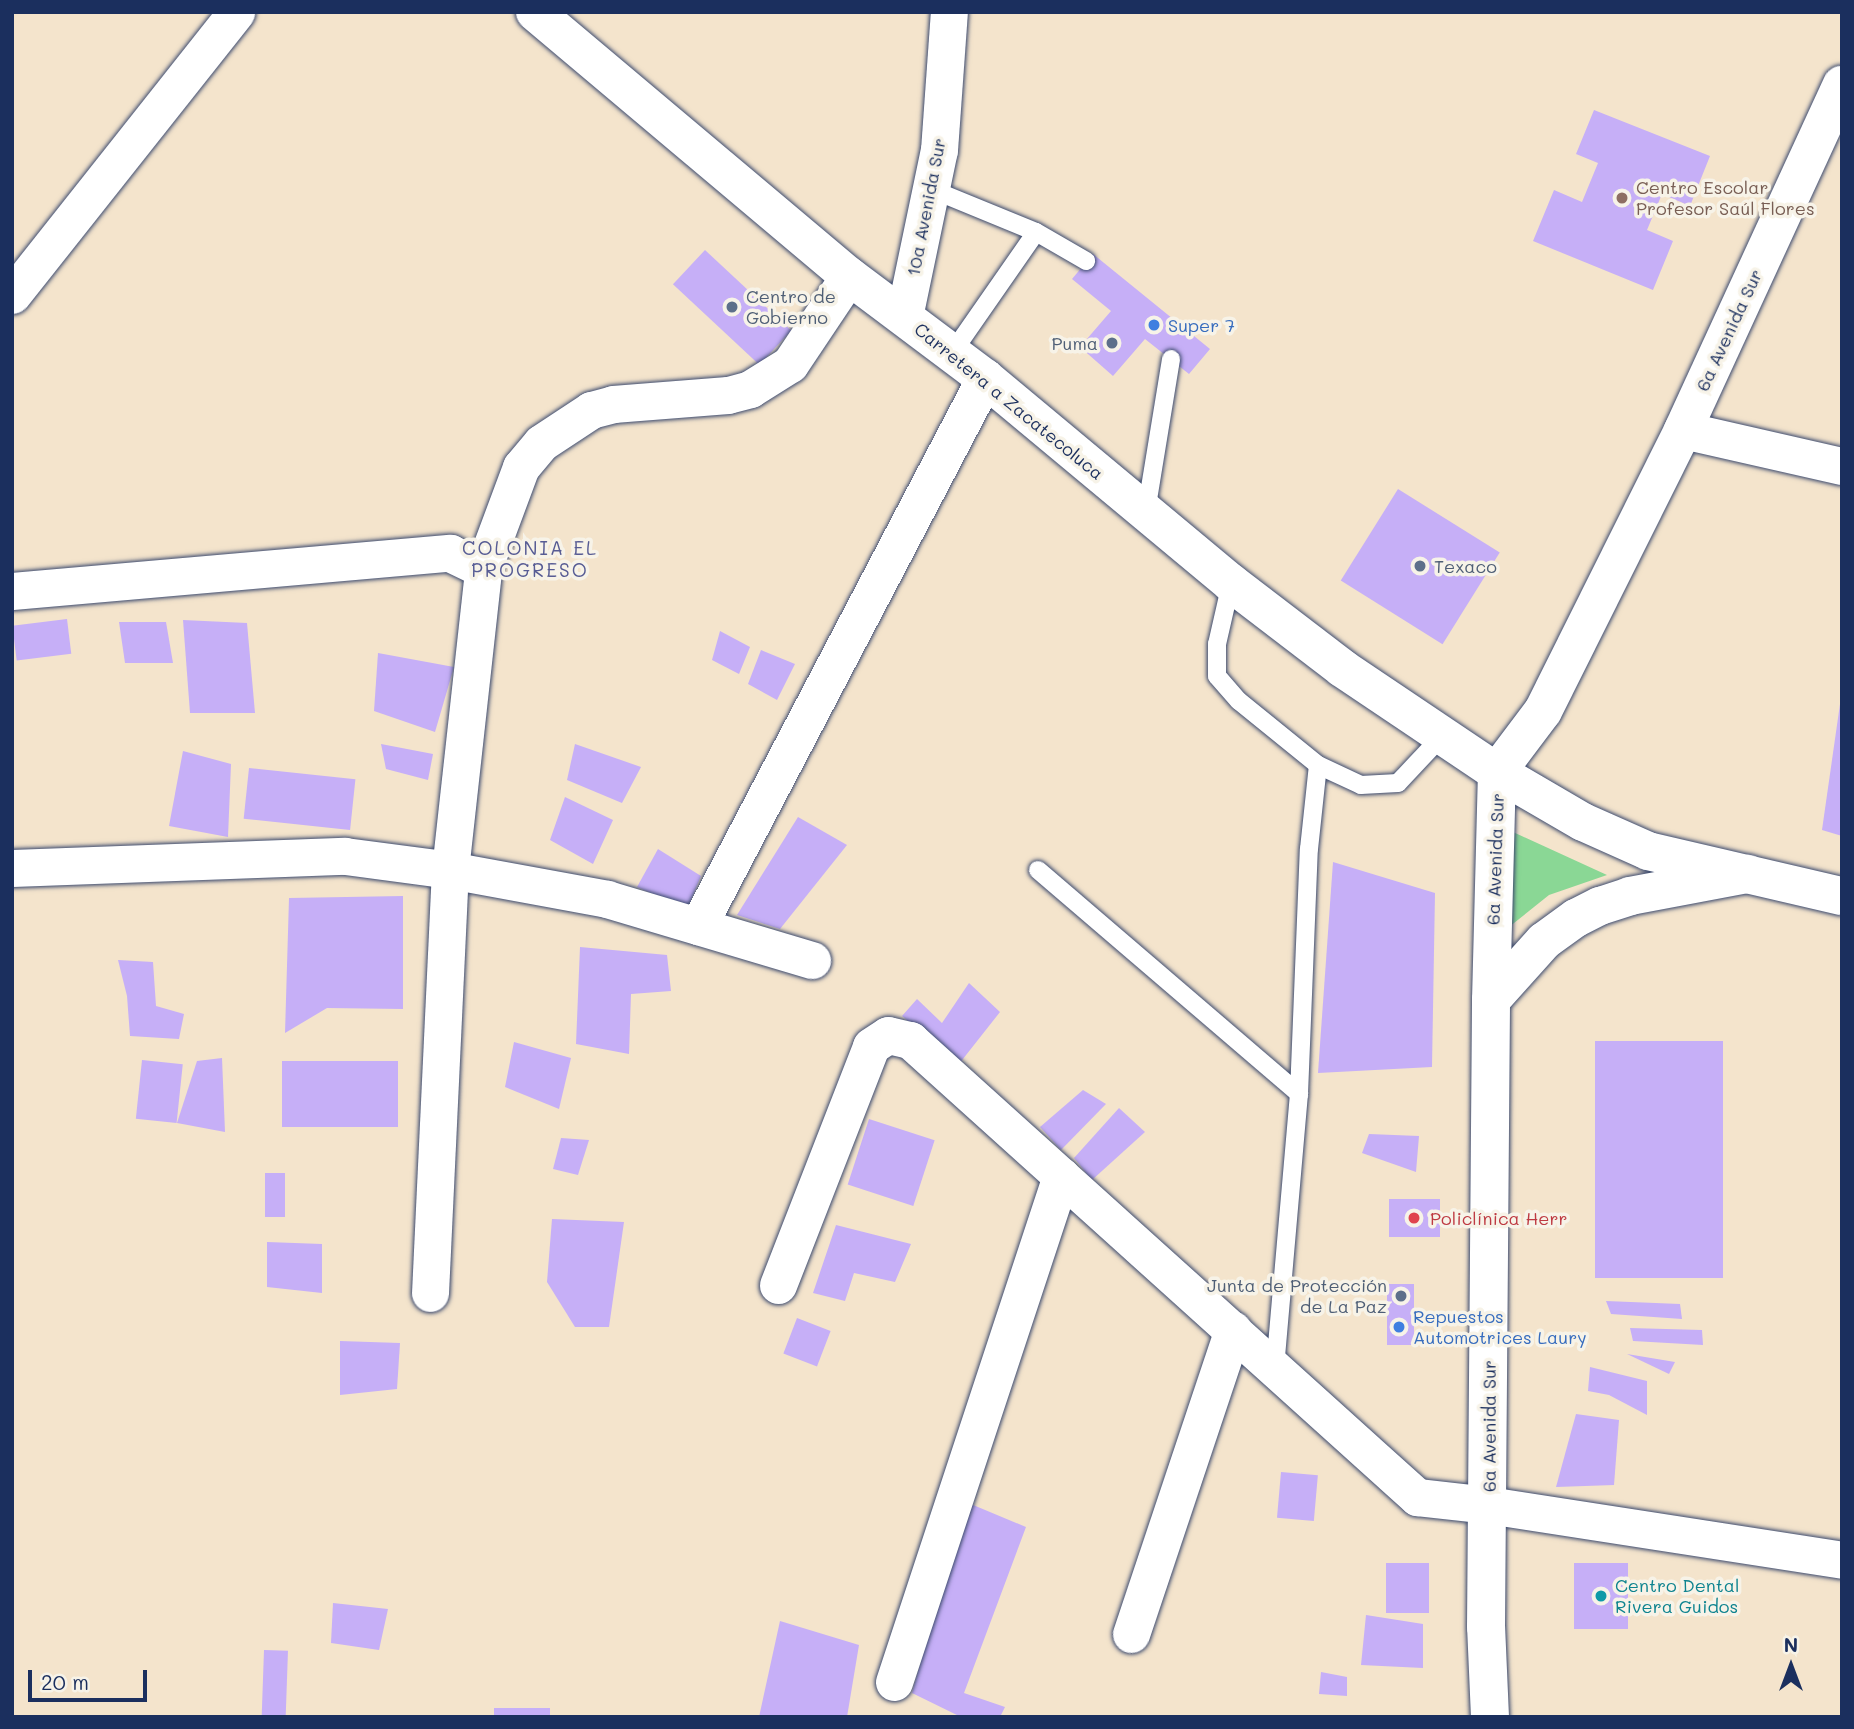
<!DOCTYPE html>
<html>
<head>
<meta charset="utf-8">
<style>
  body { margin:0 }
  #map { position:relative; width:1854px; height:1729px; overflow:hidden; background:#f4e4cc; font-family:Mali,sans-serif }
  div>[style] { position:absolute }
  [style*='--x'] { left:calc(var(--x)*1px); top:calc(var(--y)*1px); width:calc(var(--w)*1px); rotate:calc(var(--a)*1deg) }
  .green>* { inset:0; background:#8ad795 }
  .building>* { inset:0; background:#c6aff7; transform-origin:0 0 }
  .roads { filter:drop-shadow(0 0 2px #3c4a6e) drop-shadow(0 0 2px #3c4a6e) }
  .service>* { height:18px; margin:-9px; padding:0 9px; transform-origin:9px; border-radius:9px; background:#fff }
  .minor>* { height:37px; margin:-18.5px; padding:0 18.5px; transform-origin:18.5px; border-radius:18.5px; background:#fff }
  .tertiary>* { height:38px; margin:-19px; padding:0 19px; transform-origin:19px; border-radius:19px; background:#fff }
  .secondary>* { height:38px; margin:-19px; padding:0 19px; transform-origin:19px; border-radius:19px; background:#fff }
  .primary>* { height:38px; margin:-19px; padding:0 19px; transform-origin:19px; border-radius:19px; background:#fff }
  .dots>* { width:19px; height:19px; translate:-50% -50%; box-sizing:border-box; border:4px solid #f7f3e8; border-radius:50% }
  span { translate:-50% -50%; white-space:nowrap; text-align:center; line-height:1.15; -webkit-text-stroke:7px #f7f3e8; paint-order:stroke }
  .education-label { font-size:18px; color:#785e54 }
  .left { translate:0 -50%; text-align:left }
  .street-label { font-size:18px; color:#1b2f5e }
  .service-label { font-size:18px; color:#4e5e75 }
  .right { translate:-100% -50%; text-align:right }
  .shop-label { font-size:18px; color:#366cbe }
  .health-label { font-size:18px; color:#be3a42 }
  .culture-label { font-size:18px; color:#0d838f }
  .neighbourhood-label { font-size:19px; color:#575c94; letter-spacing:2px }
  .frame { position:absolute; inset:0; border:14px solid #1b2f5e; pointer-events:none }
  .north { position:absolute; left:1756px; top:1631px; width:70px; height:70px; -webkit-text-stroke:5px #f7f3e8; paint-order:stroke; rotate:0deg; font-size:19px; font-weight:700; line-height:28px; text-align:center; color:#1b2f5e }
  .north::after { content:''; display:block; margin:auto; width:24px; height:32px; background:#1b2f5e; clip-path:polygon(50% 0,100% 100%,50% 72%,0 100%) }
  .scale { position:absolute; left:28px; top:1670px; width:119px; height:32px; box-sizing:border-box; border:4px solid #1b2f5e; border-top:0; padding-left:9px; font-size:21px; line-height:24px; white-space:nowrap; color:#1b2f5e; -webkit-text-stroke:5px #f7f3e8; paint-order:stroke }
</style>
</head>
<body>
<div id="map">
  <div class="green">
    <i style="clip-path:polygon(1513px 832px,1607px 875px,1549px 895px,1509px 927px)"></i>
  </div>
  <div class="building">
    <i style="clip-path:polygon(1594px 110px,1710px 156px,1690px 206px,1662px 194px,1647px 230px,1673px 241px,1653px 290px,1533px 241px,1554px 190px,1582px 202px,1598px 163px,1576px 154px)"></i>
    <i style="left:705px;top:250px;width:118px;height:47px;rotate:43deg"></i>
    <i style="clip-path:polygon(1093px 254px,1210px 349px,1189px 374px,1145px 339px,1113px 376px,1080px 347px,1111px 311px,1072px 279px)"></i>
    <i style="left:1398px;top:489px;width:120px;height:108px;rotate:32deg"></i>
    <i style="left:67px;top:619px;width:35px;height:55px;rotate:83deg"></i>
    <i style="clip-path:polygon(183px 620px,247px 623px,255px 713px,190px 713px)"></i>
    <i style="clip-path:polygon(119px 622px,166px 622px,173px 663px,125px 663px)"></i>
    <i style="clip-path:polygon(720px 631px,750px 647px,739px 674px,712px 660px)"></i>
    <i style="clip-path:polygon(761px 650px,795px 664px,777px 700px,748px 684px)"></i>
    <i style="clip-path:polygon(378px 653px,454px 667px,435px 732px,374px 711px)"></i>
    <i style="clip-path:polygon(1840px 704px,1842px 704px,1842px 836px,1822px 830px)"></i>
    <i style="clip-path:polygon(381px 744px,433px 754px,428px 780px,386px 769px)"></i>
    <i style="clip-path:polygon(575px 744px,641px 767px,622px 803px,567px 780px)"></i>
    <i style="clip-path:polygon(183px 751px,231px 764px,228px 837px,169px 826px)"></i>
    <i style="left:249px;top:768px;width:107px;height:51px;rotate:6deg"></i>
    <i style="clip-path:polygon(565px 797px,613px 820px,593px 864px,550px 840px)"></i>
    <i style="clip-path:polygon(798px 817px,847px 845px,780px 929px,737px 915px)"></i>
    <i style="clip-path:polygon(658px 849px,701px 876px,687px 909px,637px 887px)"></i>
    <i style="clip-path:polygon(1333px 862px,1435px 893px,1432px 1067px,1318px 1073px)"></i>
    <i style="clip-path:polygon(403px 896px,403px 1009px,327px 1008px,285px 1033px,289px 898px)"></i>
    <i style="clip-path:polygon(580px 947px,667px 955px,671px 991px,631px 994px,629px 1054px,576px 1044px)"></i>
    <i style="clip-path:polygon(118px 960px,153px 962px,156px 1006px,184px 1014px,179px 1039px,130px 1036px,127px 996px)"></i>
    <i style="clip-path:polygon(969px 983px,1000px 1012px,959px 1064px,902px 1016px,917px 999px,942px 1023px)"></i>
    <i style="left:1595px;top:1041px;width:128px;height:237px"></i>
    <i style="clip-path:polygon(514px 1042px,571px 1058px,559px 1109px,505px 1087px)"></i>
    <i style="clip-path:polygon(222px 1058px,225px 1132px,177px 1123px,197px 1061px)"></i>
    <i style="left:142px;top:1060px;width:41px;height:59px;rotate:6deg"></i>
    <i style="left:282px;top:1061px;width:116px;height:66px"></i>
    <i style="clip-path:polygon(1083px 1090px,1106px 1104px,1061px 1150px,1040px 1127px)"></i>
    <i style="clip-path:polygon(1119px 1108px,1145px 1132px,1092px 1180px,1074px 1158px)"></i>
    <i style="left:869px;top:1119px;width:69px;height:69px;rotate:18deg"></i>
    <i style="clip-path:polygon(1369px 1134px,1419px 1136px,1416px 1172px,1362px 1153px)"></i>
    <i style="clip-path:polygon(561px 1138px,589px 1140px,578px 1175px,553px 1169px)"></i>
    <i style="left:265px;top:1173px;width:20px;height:44px"></i>
    <i style="left:1389px;top:1199px;width:51px;height:38px"></i>
    <i style="clip-path:polygon(552px 1219px,624px 1222px,609px 1327px,575px 1327px,547px 1282px)"></i>
    <i style="clip-path:polygon(836px 1225px,911px 1244px,895px 1282px,854px 1273px,845px 1301px,813px 1293px)"></i>
    <i style="clip-path:polygon(267px 1242px,322px 1244px,322px 1293px,267px 1287px)"></i>
    <i style="left:1387px;top:1284px;width:27px;height:61px"></i>
    <i style="clip-path:polygon(1606px 1301px,1680px 1304px,1682px 1319px,1611px 1314px)"></i>
    <i style="left:797px;top:1318px;width:36px;height:38px;rotate:21deg"></i>
    <i style="clip-path:polygon(1630px 1328px,1702px 1330px,1703px 1345px,1633px 1341px)"></i>
    <i style="clip-path:polygon(340px 1341px,400px 1343px,397px 1389px,340px 1395px)"></i>
    <i style="clip-path:polygon(1627px 1354px,1675px 1362px,1669px 1374px)"></i>
    <i style="clip-path:polygon(1590px 1367px,1647px 1381px,1647px 1415px,1609px 1395px,1588px 1391px)"></i>
    <i style="clip-path:polygon(1576px 1414px,1619px 1420px,1614px 1485px,1556px 1487px)"></i>
    <i style="left:1281px;top:1472px;width:37px;height:46px;rotate:5deg"></i>
    <i style="clip-path:polygon(966px 1502px,1026px 1527px,964px 1693px,1005px 1707px,1000px 1717px,961px 1717px,912px 1693px)"></i>
    <i style="left:1386px;top:1563px;width:43px;height:50px"></i>
    <i style="left:1574px;top:1563px;width:54px;height:66px"></i>
    <i style="clip-path:polygon(333px 1603px,388px 1609px,379px 1650px,331px 1643px)"></i>
    <i style="clip-path:polygon(1366px 1615px,1423px 1624px,1423px 1668px,1361px 1665px)"></i>
    <i style="clip-path:polygon(780px 1621px,859px 1645px,847px 1717px,759px 1717px)"></i>
    <i style="left:264px;top:1650px;width:24px;height:67px;rotate:2deg"></i>
    <i style="clip-path:polygon(1321px 1672px,1347px 1677px,1347px 1696px,1319px 1694px)"></i>
    <i style="left:494px;top:1708px;width:56px;height:9px"></i>
  </div>
  <div class="roads">
    <div class="service">
      <i style="--x:931;--y:189;--w:113;--a:22.3"></i>
      <i style="--x:952;--y:353;--w:147;--a:-55.2"></i>
      <i style="--x:1036;--y:232;--w:58;--a:30.1"></i>
      <i style="--x:1146;--y:512;--w:155;--a:-80.7"></i>
      <i style="--x:1231;--y:583;--w:63;--a:102.9"></i>
      <i style="--x:1217;--y:644;--w:32;--a:90"></i>
      <i style="--x:1217;--y:676;--w:33;--a:49"></i>
      <i style="--x:1239;--y:701;--w:102;--a:39"></i>
      <i style="--x:1318;--y:765;--w:47;--a:24.9"></i>
      <i style="--x:1361;--y:785;--w:37;--a:-3"></i>
      <i style="--x:1398;--y:783;--w:67;--a:-46.8"></i>
      <i style="--x:1038;--y:870;--w:344;--a:40.6"></i>
      <i style="--x:1275;--y:1368;--w:275;--a:-85"></i>
      <i style="--x:1299;--y:1094;--w:245;--a:-87.7"></i>
      <i style="--x:1309;--y:849;--w:84;--a:-83.9"></i>
    </div>
    <div class="minor">
      <i style="--x:12;--y:295;--w:361;--a:-51.6"></i>
      <i style="--x:904;--y:317;--w:171;--a:-78.2"></i>
      <i style="--x:939;--y:150;--w:138;--a:-85.9"></i>
      <i style="--x:1683;--y:430;--w:163;--a:12.8"></i>
      <i style="--x:12;--y:591;--w:440;--a:-5"></i>
      <i style="--x:450;--y:553;--w:37;--a:26"></i>
      <i style="--x:12;--y:868;--w:333;--a:-2.1"></i>
      <i style="--x:345;--y:856;--w:100;--a:7.5"></i>
      <i style="--x:444;--y:869;--w:166;--a:10.4"></i>
      <i style="--x:607;--y:899;--w:214;--a:16.6"></i>
      <i style="--x:698;--y:926;--w:619;--a:-62.36"></i>
      <i style="--x:778;--y:1285;--w:256;--a:-68.7"></i>
      <i style="--x:871;--y:1046;--w:20;--a:-33"></i>
      <i style="--x:888;--y:1035;--w:23;--a:13"></i>
      <i style="--x:910;--y:1040;--w:683;--a:42.03"></i>
      <i style="--x:1417;--y:1497;--w:71;--a:6.4"></i>
      <i style="--x:1488;--y:1505;--w:358;--a:8.8"></i>
      <i style="--x:430;--y:1293;--w:423;--a:-87.3"></i>
      <i style="--x:450;--y:870;--w:303;--a:-83.7"></i>
      <i style="--x:483;--y:569;--w:109;--a:-69.6"></i>
      <i style="--x:521;--y:467;--w:31;--a:-50"></i>
      <i style="--x:541;--y:443;--w:60;--a:-33.4"></i>
      <i style="--x:591;--y:410;--w:23;--a:-15"></i>
      <i style="--x:613;--y:404;--w:115;--a:-4.5"></i>
      <i style="--x:728;--y:395;--w:23;--a:-15"></i>
      <i style="--x:750;--y:389;--w:47;--a:-32"></i>
      <i style="--x:790;--y:364;--w:106;--a:-56.2"></i>
      <i style="--x:1131;--y:1634;--w:321;--a:-71.5"></i>
      <i style="--x:894;--y:1682;--w:533;--a:-71.74"></i>
    </div>
    <div class="tertiary">
      <i style="--x:1497;--y:772;--w:76;--a:-53"></i>
      <i style="--x:1543;--y:711;--w:314;--a:-63.5"></i>
      <i style="--x:1683;--y:430;--w:380;--a:-65.3"></i>
    </div>
    <div class="secondary">
      <i style="--x:535;--y:12;--w:410;--a:40.1"></i>
      <i style="--x:849;--y:276;--w:170;--a:36.9"></i>
      <i style="--x:985;--y:378;--w:320;--a:39.8"></i>
      <i style="--x:1231;--y:583;--w:140;--a:37.4"></i>
      <i style="--x:1342;--y:668;--w:187;--a:33.9"></i>
      <i style="--x:1497;--y:772;--w:99;--a:30.2"></i>
      <i style="--x:1583;--y:822;--w:71;--a:24"></i>
      <i style="--x:1648;--y:851;--w:199;--a:13.1"></i>
    </div>
    <div class="primary">
      <i style="--x:1491;--y:1000;--w:79;--a:-48.1"></i>
      <i style="--x:1544;--y:941;--w:39;--a:-36"></i>
      <i style="--x:1576;--y:918;--w:27;--a:-27"></i>
      <i style="--x:1600;--y:906;--w:32;--a:-18"></i>
      <i style="--x:1630;--y:896;--w:120;--a:-10.6"></i>
      <i style="--x:1490;--y:1717;--w:90;--a:-92.5"></i>
      <i style="--x:1486;--y:1627;--w:627;--a:-89.54"></i>
      <i style="--x:1491;--y:1000;--w:228;--a:-88.5"></i>
    </div>
  </div>
  <div class="dots">
    <i style="left:1622px;top:198px;background:#8d6e63"></i>
    <i style="left:732px;top:307px;background:#5c6f8a"></i>
    <i style="left:1154px;top:325px;background:#3f7fe0"></i>
    <i style="left:1112px;top:343px;background:#5c6f8a"></i>
    <i style="left:1420px;top:566px;background:#5c6f8a"></i>
    <i style="left:1414px;top:1218px;background:#e0444e"></i>
    <i style="left:1401px;top:1296px;background:#5c6f8a"></i>
    <i style="left:1399px;top:1327px;background:#3f7fe0"></i>
    <i style="left:1601px;top:1596px;background:#0f9aa8"></i>
  </div>
  <div class="education-label">
    <span class="left" style="left:1636px;top:198px">Centro Escolar<br>Profesor Saúl Flores</span>
  </div>
  <div class="street-label">
    <span style="left:926px;top:207px;rotate:-79deg">10a Avenida Sur</span>
    <span style="left:1729px;top:330px;rotate:-65deg">6a Avenida Sur</span>
    <span style="left:1009px;top:401px;rotate:39deg">Carretera a Zacatecoluca</span>
    <span style="left:1495px;top:859px;rotate:-88deg">6a Avenida Sur</span>
    <span style="left:1489px;top:1426px;rotate:-90deg">6a Avenida Sur</span>
  </div>
  <div class="service-label">
    <span class="left" style="left:746px;top:307px">Centro de<br>Gobierno</span>
    <span class="right" style="left:1098px;top:343px">Puma</span>
    <span class="left" style="left:1434px;top:566px">Texaco</span>
    <span class="right" style="left:1387px;top:1296px">Junta de Protección<br>de La Paz</span>
  </div>
  <div class="shop-label">
    <span class="left" style="left:1168px;top:325px">Super 7</span>
    <span class="left" style="left:1413px;top:1327px">Repuestos<br>Automotrices Laury</span>
  </div>
  <div class="health-label">
    <span class="left" style="left:1430px;top:1218px">Policlínica Herr</span>
  </div>
  <div class="culture-label">
    <span class="left" style="left:1615px;top:1596px">Centro Dental<br>Rivera Guidos</span>
  </div>
  <div class="neighbourhood-label">
    <span style="left:530px;top:559px">COLONIA EL<br>PROGRESO</span>
  </div>
  <div class="frame"></div>
  <div class="north">N</div>
  <div class="scale">20 m</div>
</div>
</body>
</html>
